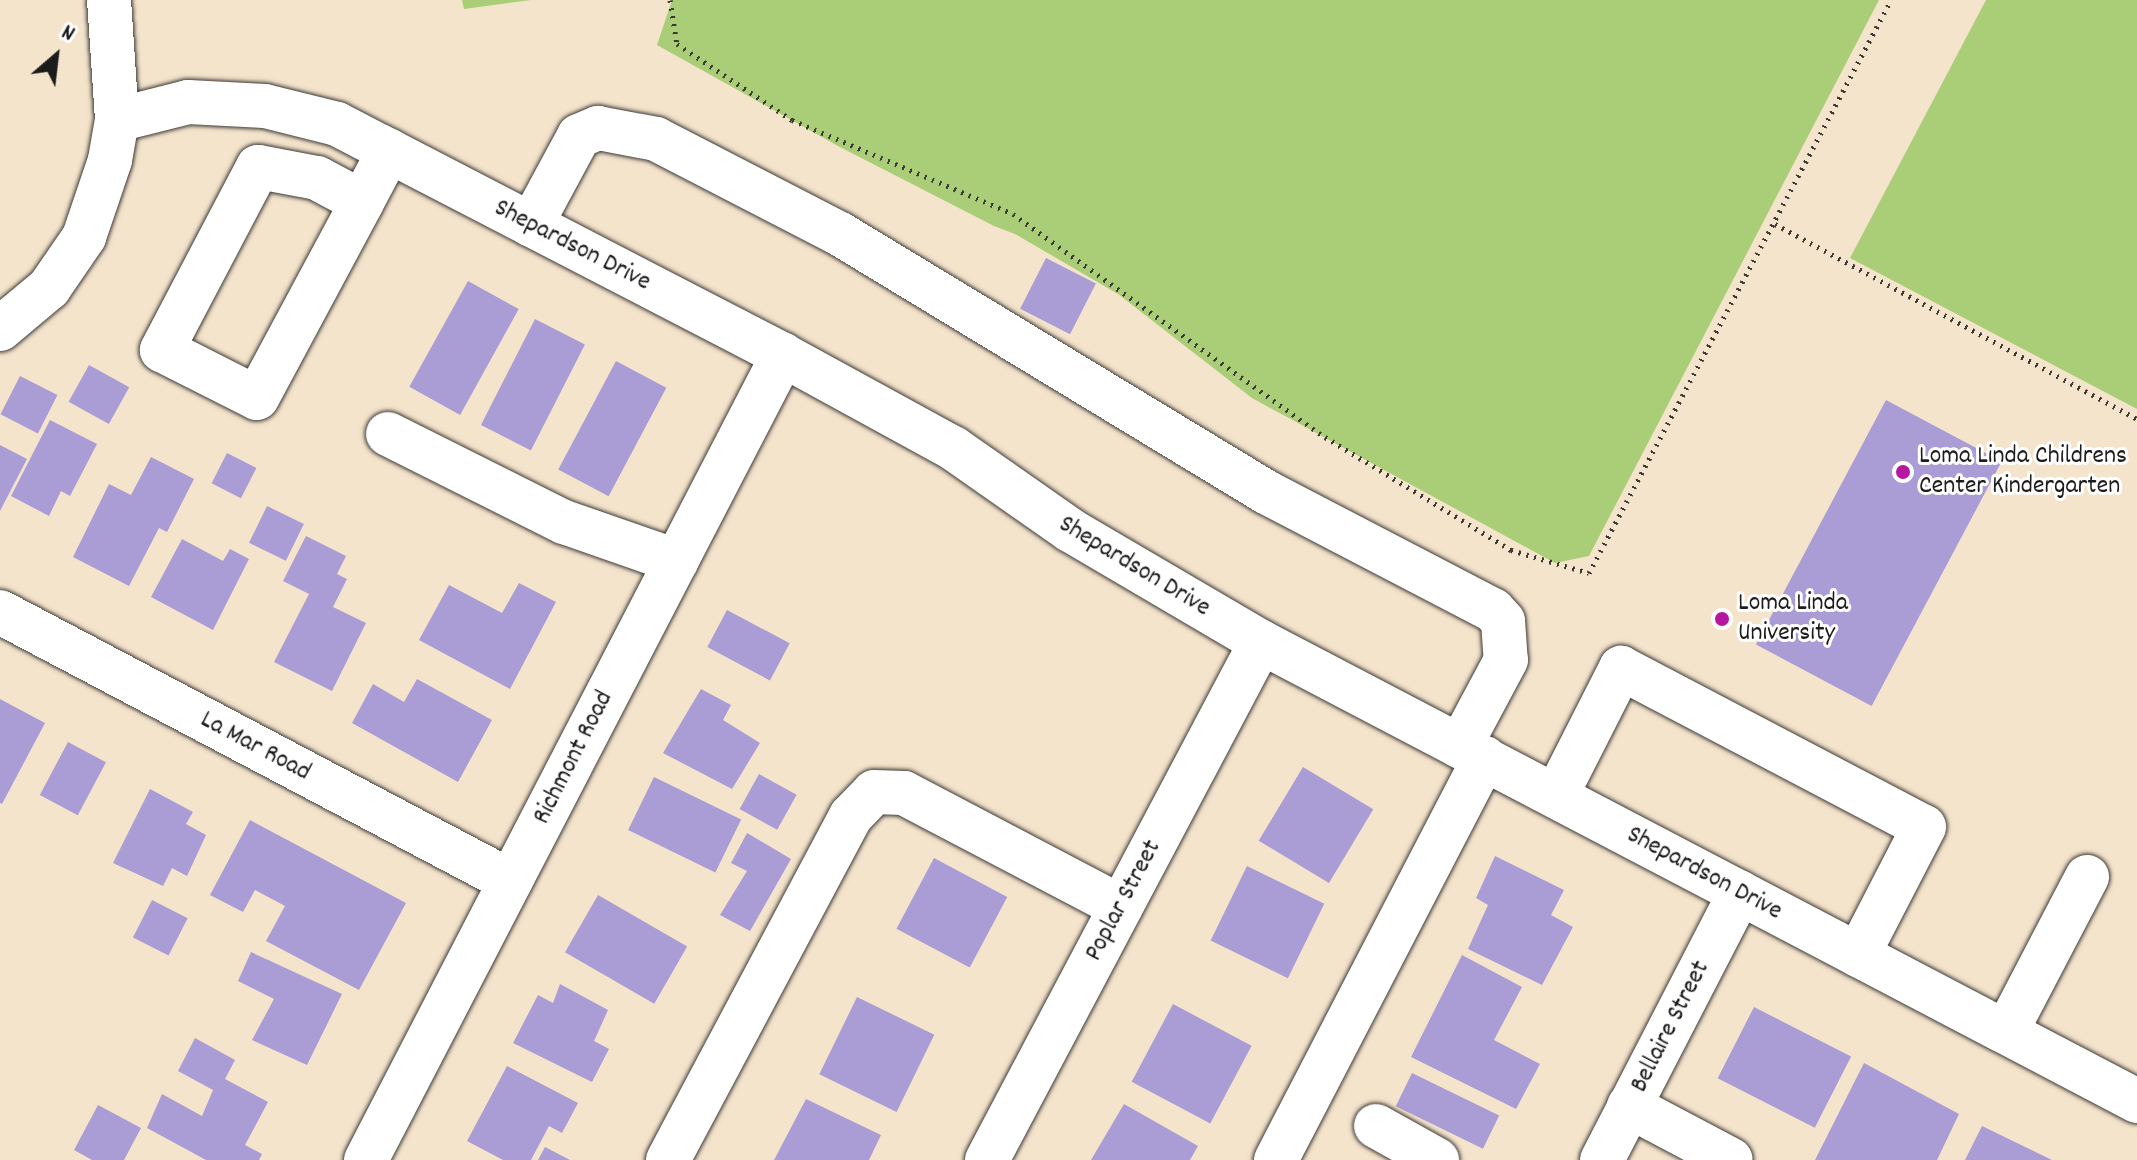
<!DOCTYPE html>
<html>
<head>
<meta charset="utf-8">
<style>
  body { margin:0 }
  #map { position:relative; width:2137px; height:1160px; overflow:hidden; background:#f5e4cc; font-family:Dekko,sans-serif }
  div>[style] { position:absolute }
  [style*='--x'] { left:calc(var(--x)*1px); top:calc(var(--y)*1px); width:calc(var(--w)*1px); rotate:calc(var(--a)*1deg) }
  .green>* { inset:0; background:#aacd77 }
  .building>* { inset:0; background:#aa9cd5; transform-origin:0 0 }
  .path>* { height:5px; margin-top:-2.5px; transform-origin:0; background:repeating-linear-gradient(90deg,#3d3a36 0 2px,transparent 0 8px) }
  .roads { filter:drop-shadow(0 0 2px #3d3a36) drop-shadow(0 0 2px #3d3a36) }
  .minor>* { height:44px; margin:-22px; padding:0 22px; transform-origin:22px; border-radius:22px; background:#fff }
  .dots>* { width:22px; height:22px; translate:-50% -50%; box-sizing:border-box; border:4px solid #fff; border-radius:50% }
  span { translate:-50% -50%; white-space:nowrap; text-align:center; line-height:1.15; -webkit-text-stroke:6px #fff; paint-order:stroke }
  .street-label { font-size:26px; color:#1c1c1c }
  .poi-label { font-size:26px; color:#1c1c1c }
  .left { translate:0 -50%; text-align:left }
  .north { position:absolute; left:16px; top:16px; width:80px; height:80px; -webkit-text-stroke:6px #fff; paint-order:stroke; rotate:28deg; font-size:22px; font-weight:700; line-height:32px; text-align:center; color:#1c1c1c }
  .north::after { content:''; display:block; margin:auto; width:28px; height:36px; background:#1c1c1c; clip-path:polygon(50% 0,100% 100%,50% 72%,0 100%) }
</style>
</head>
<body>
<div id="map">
  <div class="green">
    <i style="clip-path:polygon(462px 0,531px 0,464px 9px)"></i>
    <i style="clip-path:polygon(672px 0,1879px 0,1589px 556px,1555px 563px,1252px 398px,1118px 294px,1015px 234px,994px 226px,838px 146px,657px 45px)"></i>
    <i style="clip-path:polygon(1986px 0,2137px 0,2137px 409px,1850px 258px)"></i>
  </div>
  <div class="building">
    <i style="left:1046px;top:258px;width:56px;height:57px;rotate:27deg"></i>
    <i style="left:468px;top:281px;width:58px;height:121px;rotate:29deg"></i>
    <i style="left:535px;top:319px;width:56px;height:119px;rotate:27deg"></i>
    <i style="left:616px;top:361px;width:57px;height:123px;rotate:28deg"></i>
    <i style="left:89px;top:365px;width:46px;height:42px;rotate:29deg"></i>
    <i style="left:20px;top:376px;width:42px;height:43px;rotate:27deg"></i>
    <i style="left:1886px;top:400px;width:131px;height:277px;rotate:28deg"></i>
    <i style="clip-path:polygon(50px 420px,97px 444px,70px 496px,61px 491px,49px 516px,11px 496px)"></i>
    <i style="clip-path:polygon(0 445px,27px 459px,0 511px)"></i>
    <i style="left:227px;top:453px;width:33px;height:34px;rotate:27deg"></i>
    <i style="clip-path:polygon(151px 457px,194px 479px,167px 532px,159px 528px,129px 586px,73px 557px,109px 484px,131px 495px)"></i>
    <i style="left:267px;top:506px;width:41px;height:41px;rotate:26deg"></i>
    <i style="clip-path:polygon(306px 536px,346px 556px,337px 574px,347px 579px,333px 607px,366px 623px,332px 691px,274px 662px,309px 594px,283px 581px)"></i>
    <i style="clip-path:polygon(182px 539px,223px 561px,230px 549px,249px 559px,213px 630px,151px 597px)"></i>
    <i style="clip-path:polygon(519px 583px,556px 602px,510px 689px,419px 640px,449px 585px,502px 613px)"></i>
    <i style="left:727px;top:610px;width:71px;height:42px;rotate:28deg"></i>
    <i style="clip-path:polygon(417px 679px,492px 720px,458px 782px,352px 723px,373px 684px,404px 702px)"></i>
    <i style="clip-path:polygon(701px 689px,731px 705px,723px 720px,760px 743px,732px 789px,663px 753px)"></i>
    <i style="clip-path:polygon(0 699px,45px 723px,2px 804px,0 803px)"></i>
    <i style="left:68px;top:742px;width:43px;height:60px;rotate:28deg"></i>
    <i style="left:1303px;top:767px;width:82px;height:86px;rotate:31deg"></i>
    <i style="left:759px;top:774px;width:43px;height:40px;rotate:29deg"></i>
    <i style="left:654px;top:777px;width:97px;height:59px;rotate:26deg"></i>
    <i style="clip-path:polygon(150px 789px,193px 812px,186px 824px,206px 835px,187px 876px,172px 868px,163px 886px,113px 863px)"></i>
    <i style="clip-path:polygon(250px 820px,406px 903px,359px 990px,266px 941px,285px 906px,255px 890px,243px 912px,210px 895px)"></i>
    <i style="clip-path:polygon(747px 833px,791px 859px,750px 931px,720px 915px,747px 871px,731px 863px)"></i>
    <i style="clip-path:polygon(1495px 856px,1564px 890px,1551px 915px,1573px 927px,1542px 985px,1468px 949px,1488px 905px,1476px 898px)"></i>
    <i style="left:934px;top:858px;width:83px;height:80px;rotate:28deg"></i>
    <i style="left:1247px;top:866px;width:86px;height:83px;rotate:26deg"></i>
    <i style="left:598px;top:895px;width:103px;height:66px;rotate:30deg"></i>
    <i style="left:152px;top:900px;width:40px;height:42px;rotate:27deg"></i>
    <i style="clip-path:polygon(251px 952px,342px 994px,307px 1065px,252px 1040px,274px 999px,238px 981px)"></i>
    <i style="clip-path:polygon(1462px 955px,1522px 987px,1494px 1040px,1540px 1064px,1516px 1109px,1411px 1057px)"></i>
    <i style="clip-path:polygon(560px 984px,608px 1010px,594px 1041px,609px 1049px,592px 1082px,513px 1043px,538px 995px,553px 1003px)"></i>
    <i style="left:857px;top:997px;width:86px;height:86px;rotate:26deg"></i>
    <i style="left:1173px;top:1004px;width:89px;height:88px;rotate:28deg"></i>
    <i style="left:1754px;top:1007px;width:109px;height:80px;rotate:27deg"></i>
    <i style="clip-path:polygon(195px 1038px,235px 1060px,225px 1079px,268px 1102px,245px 1145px,262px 1154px,259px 1160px,206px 1160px,147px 1128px,162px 1094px,202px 1116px,213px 1090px,178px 1071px)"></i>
    <i style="clip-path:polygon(1864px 1063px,1959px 1114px,1937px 1160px,1815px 1160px)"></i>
    <i style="clip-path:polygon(507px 1066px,578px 1103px,562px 1133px,549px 1126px,531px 1160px,503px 1160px,467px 1141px)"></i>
    <i style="left:1412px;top:1073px;width:97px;height:37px;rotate:26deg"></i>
    <i style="clip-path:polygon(806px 1099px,881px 1135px,869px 1160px,774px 1160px)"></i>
    <i style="clip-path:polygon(1124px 1104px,1198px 1146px,1190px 1160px,1091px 1160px)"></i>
    <i style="clip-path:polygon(98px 1105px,141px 1128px,124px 1160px,92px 1160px,74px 1150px)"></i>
    <i style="clip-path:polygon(1982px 1126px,2052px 1160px,1965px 1160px)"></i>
    <i style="clip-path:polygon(545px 1147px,570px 1160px,538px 1160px)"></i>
  </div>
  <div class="path">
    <i style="--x:670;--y:0;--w:45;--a:81"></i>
    <i style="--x:677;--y:44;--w:138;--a:33.5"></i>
    <i style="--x:792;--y:120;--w:240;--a:23"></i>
    <i style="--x:1013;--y:214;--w:384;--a:35.6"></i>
    <i style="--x:1325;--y:437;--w:218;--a:31.3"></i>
    <i style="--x:1511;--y:550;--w:81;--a:16.4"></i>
    <i style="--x:1589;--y:573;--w:648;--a:-62.21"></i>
    <i style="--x:1775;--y:224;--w:411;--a:28.3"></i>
  </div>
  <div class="roads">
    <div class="minor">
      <i style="--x:117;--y:120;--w:73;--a:-14.2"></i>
      <i style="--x:188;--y:102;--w:77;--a:3"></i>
      <i style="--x:265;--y:106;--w:74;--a:14"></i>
      <i style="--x:337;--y:124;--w:502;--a:27.38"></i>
      <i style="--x:783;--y:355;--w:194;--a:28.7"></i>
      <i style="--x:953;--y:448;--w:143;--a:35"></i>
      <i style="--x:1070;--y:530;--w:221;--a:30.4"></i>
      <i style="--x:1261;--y:642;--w:989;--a:27.65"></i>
      <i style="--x:362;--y:202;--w:51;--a:-151.9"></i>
      <i style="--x:317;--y:178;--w:60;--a:-169.4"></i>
      <i style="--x:258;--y:167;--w:207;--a:117.7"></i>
      <i style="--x:162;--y:350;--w:106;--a:26.8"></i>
      <i style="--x:257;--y:398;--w:222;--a:-61.8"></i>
      <i style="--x:362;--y:202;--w:58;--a:-62.1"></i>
      <i style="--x:531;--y:225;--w:101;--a:-61.7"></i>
      <i style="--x:579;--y:136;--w:21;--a:-23"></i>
      <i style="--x:598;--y:128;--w:59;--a:10.7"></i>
      <i style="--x:656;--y:139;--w:207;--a:27.3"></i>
      <i style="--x:840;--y:234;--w:498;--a:31.2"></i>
      <i style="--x:1266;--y:492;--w:256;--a:27.5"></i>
      <i style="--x:1493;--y:610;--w:15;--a:48"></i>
      <i style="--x:1503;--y:621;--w:39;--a:86"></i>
      <i style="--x:1506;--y:660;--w:98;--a:118.1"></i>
      <i style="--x:0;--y:329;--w:64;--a:-39.9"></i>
      <i style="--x:49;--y:288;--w:62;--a:-55.5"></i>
      <i style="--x:84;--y:237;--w:81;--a:-71.3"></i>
      <i style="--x:110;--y:160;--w:41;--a:-80.1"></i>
      <i style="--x:117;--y:120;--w:120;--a:-93.8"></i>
      <i style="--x:388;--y:434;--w:197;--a:26.6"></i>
      <i style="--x:564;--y:522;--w:119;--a:19.2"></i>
      <i style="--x:0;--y:612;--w:577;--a:27.81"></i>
      <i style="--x:1556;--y:796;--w:144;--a:-63.1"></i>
      <i style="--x:1621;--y:668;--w:342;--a:27.7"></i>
      <i style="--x:1924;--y:827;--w:144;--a:117.3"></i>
      <i style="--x:2006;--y:1032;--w:175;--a:-62.4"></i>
      <i style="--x:1629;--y:1106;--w:115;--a:27.9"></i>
      <i style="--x:1376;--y:1126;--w:70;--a:29.1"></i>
      <i style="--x:366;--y:1160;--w:907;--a:-62.62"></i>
      <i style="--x:668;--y:1160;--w:390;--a:-62"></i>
      <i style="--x:851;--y:816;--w:33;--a:-46"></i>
      <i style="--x:874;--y:792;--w:30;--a:2"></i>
      <i style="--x:904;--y:793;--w:245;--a:27.7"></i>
      <i style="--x:987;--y:1160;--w:586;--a:-62.12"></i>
      <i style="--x:1276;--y:1160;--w:453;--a:-62.6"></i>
      <i style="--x:1602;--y:1160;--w:301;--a:-62.7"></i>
    </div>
  </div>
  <div class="dots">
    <i style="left:1903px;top:472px;background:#b5179e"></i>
    <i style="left:1722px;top:619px;background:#b5179e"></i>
  </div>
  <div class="street-label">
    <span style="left:572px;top:246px;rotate:27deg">Shepardson Drive</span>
    <span style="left:1134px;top:567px;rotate:31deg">Shepardson Drive</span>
    <span style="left:255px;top:747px;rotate:28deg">La Mar Road</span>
    <span style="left:574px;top:758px;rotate:-63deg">Richmont Road</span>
    <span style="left:1704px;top:874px;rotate:28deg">Shepardson Drive</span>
    <span style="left:1124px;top:901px;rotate:-62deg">Poplar Street</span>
    <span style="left:1671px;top:1027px;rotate:-63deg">Bellaire Street</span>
  </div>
  <div class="poi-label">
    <span class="left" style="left:1919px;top:472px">Loma Linda Childrens<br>Center Kindergarten</span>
    <span class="left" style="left:1738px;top:619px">Loma Linda<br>University</span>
  </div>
  <div class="north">N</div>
</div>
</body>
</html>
